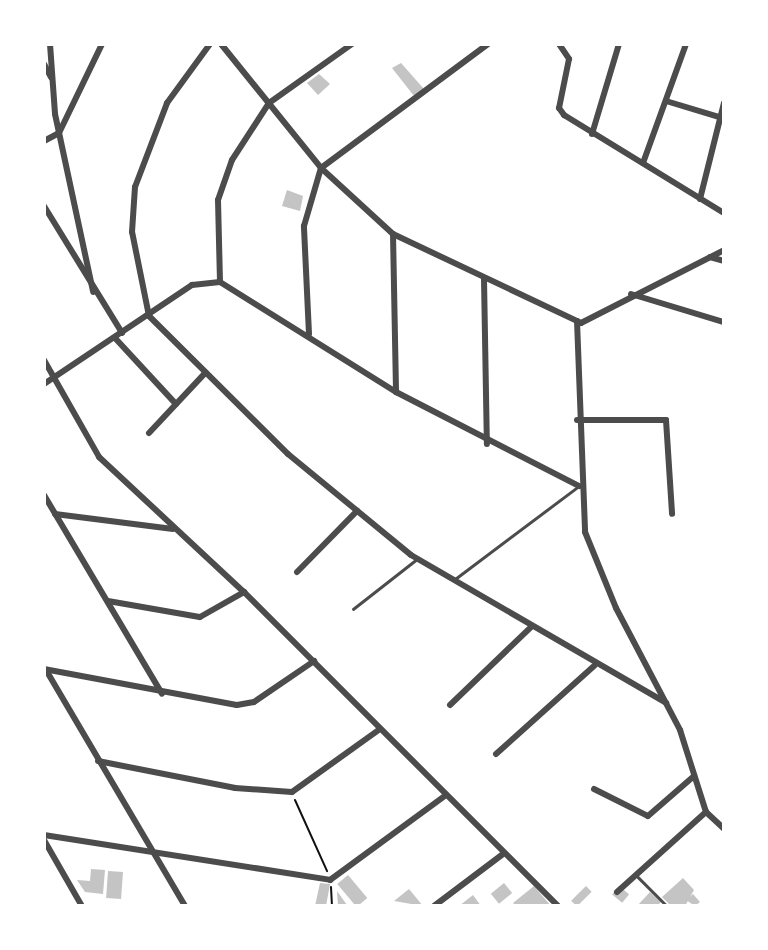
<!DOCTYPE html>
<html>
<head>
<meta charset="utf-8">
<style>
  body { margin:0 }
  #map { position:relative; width:768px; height:950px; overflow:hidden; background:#fff; font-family:Raleway,sans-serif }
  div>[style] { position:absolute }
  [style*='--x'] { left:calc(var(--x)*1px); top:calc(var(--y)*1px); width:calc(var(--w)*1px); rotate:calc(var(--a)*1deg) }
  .building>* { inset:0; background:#c4c4c4; transform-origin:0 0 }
  .path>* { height:2px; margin:-1px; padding:0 1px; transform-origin:1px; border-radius:1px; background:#111 }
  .service>* { height:2.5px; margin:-1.25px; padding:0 1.25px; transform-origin:1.25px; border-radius:1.25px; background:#4c4c4c }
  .minor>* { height:6px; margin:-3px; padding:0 3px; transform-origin:3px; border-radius:3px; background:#4c4c4c }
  span { translate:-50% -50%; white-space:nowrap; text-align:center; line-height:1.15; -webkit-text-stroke:7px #fff; paint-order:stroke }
  .frame { position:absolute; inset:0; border:46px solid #fff; pointer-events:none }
</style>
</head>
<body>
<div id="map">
  <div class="building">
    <i style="clip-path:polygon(401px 63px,424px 89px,414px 96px,392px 68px)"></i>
    <i style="clip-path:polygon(319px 74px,330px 84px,318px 95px,307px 83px)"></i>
    <i style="clip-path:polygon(287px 190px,303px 196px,300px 211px,282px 206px)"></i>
    <i style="clip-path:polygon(91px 869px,105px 870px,103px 894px,85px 892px,77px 880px,90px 881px)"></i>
    <i style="left:108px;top:871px;width:15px;height:27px;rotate:4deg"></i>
    <i style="left:348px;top:875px;width:30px;height:14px;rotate:50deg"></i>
    <i style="clip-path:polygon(683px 878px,694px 890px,685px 906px,671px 906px,662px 897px)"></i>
    <i style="clip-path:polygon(320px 883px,330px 884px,326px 906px,315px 906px)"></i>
    <i style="left:504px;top:883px;width:13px;height:17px;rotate:51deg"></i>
    <i style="clip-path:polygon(534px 886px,551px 906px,516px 906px,513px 903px)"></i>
    <i style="left:586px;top:886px;width:8px;height:21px;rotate:45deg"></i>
    <i style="left:619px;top:886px;width:13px;height:11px;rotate:39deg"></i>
    <i style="clip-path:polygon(409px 889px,423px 906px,394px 901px)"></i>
    <i style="clip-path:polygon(337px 891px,347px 905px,345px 906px,338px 906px)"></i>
    <i style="clip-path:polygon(650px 892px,661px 902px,657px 906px,637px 906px)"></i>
    <i style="clip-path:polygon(693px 894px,700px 902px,695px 906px,686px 900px)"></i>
    <i style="clip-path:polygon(473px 895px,481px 906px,459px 906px)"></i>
  </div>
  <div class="path">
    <i style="--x:295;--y:800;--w:78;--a:65.7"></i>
    <i style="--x:331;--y:887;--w:19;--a:87"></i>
  </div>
  <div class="service">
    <i style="--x:455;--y:579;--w:155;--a:-36.9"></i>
    <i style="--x:353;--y:609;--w:81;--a:-38"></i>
    <i style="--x:638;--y:877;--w:41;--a:45"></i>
  </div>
  <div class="minor">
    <i style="--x:50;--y:44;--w:70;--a:85.9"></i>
    <i style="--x:55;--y:114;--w:182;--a:77.9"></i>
    <i style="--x:221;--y:44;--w:159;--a:51.1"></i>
    <i style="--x:321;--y:168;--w:98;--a:42.5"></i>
    <i style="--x:393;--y:234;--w:208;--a:25.3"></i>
    <i style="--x:581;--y:323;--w:161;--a:-27"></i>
    <i style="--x:559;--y:44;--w:18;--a:56"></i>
    <i style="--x:569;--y:59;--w:50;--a:101.5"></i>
    <i style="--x:559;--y:108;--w:9;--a:54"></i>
    <i style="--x:564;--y:115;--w:188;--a:31.5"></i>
    <i style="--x:44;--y:64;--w:15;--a:62"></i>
    <i style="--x:666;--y:101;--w:55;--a:16.8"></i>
    <i style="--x:592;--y:134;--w:94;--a:-73.3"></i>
    <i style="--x:44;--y:141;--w:17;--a:-28"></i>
    <i style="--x:59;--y:133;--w:99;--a:-64.2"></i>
    <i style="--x:643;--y:163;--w:127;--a:-70.1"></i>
    <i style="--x:700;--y:199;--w:99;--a:-76"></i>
    <i style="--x:44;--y:206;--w:149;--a:58.4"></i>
    <i style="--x:393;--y:234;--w:158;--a:88.9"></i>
    <i style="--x:710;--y:257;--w:15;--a:16"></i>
    <i style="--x:484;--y:279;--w:165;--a:89"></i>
    <i style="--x:220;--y:282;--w:208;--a:32"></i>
    <i style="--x:396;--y:392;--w:206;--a:27.2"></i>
    <i style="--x:220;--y:282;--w:82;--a:-91.4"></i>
    <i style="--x:218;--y:200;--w:42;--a:-70.7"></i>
    <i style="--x:232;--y:160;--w:68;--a:-57"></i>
    <i style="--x:269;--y:103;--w:102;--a:-35.4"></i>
    <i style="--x:631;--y:294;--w:97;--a:16.8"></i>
    <i style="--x:149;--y:316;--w:196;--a:44.8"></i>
    <i style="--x:288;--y:454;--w:159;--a:39.4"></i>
    <i style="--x:411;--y:555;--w:295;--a:30.1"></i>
    <i style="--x:149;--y:316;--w:86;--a:-101.4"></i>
    <i style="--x:132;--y:232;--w:45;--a:-86.2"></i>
    <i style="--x:135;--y:187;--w:90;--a:-69.1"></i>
    <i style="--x:167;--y:103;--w:73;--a:-53.9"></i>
    <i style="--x:577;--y:321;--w:211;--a:87.8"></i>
    <i style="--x:585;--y:532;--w:82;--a:67.8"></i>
    <i style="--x:616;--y:608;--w:138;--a:62.3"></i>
    <i style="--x:680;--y:730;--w:86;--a:72.4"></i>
    <i style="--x:706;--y:812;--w:25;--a:43"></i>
    <i style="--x:309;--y:334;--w:108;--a:-92.7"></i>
    <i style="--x:304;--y:226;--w:60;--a:-73.7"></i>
    <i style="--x:321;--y:168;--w:208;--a:-36.6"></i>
    <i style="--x:115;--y:338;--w:90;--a:47.3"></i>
    <i style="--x:44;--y:360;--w:112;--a:60.4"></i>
    <i style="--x:99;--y:457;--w:198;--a:43"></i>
    <i style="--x:244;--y:592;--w:444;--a:45"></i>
    <i style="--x:44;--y:384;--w:178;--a:-33.8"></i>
    <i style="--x:192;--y:285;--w:28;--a:-6"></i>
    <i style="--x:577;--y:420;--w:89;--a:0"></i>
    <i style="--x:666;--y:420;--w:94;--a:86.3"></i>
    <i style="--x:149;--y:433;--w:83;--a:-46.9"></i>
    <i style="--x:44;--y:495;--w:231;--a:59.3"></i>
    <i style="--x:55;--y:514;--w:119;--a:7.2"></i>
    <i style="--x:297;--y:572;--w:86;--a:-45.5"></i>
    <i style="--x:108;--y:601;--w:93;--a:9.9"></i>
    <i style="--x:200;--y:617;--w:51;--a:-29.6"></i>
    <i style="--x:44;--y:669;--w:196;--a:10.6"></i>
    <i style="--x:237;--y:705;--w:17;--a:-10"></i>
    <i style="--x:254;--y:702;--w:73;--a:-34.3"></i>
    <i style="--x:46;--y:670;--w:274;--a:59.5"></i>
    <i style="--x:450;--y:705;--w:112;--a:-43.9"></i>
    <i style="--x:496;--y:754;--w:132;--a:-41.9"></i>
    <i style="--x:98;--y:761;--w:140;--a:11.1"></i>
    <i style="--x:235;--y:788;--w:57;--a:4"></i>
    <i style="--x:292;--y:792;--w:108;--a:-35.6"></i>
    <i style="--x:594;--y:789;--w:60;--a:26.6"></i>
    <i style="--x:648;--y:816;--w:61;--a:-41"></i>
    <i style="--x:44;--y:835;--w:290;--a:8.9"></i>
    <i style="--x:330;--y:880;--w:144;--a:-36.2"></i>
    <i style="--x:44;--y:840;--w:76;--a:60.1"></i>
    <i style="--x:617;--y:892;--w:120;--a:-42"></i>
    <i style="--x:434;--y:906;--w:86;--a:-37"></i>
  </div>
  <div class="frame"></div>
</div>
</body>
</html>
